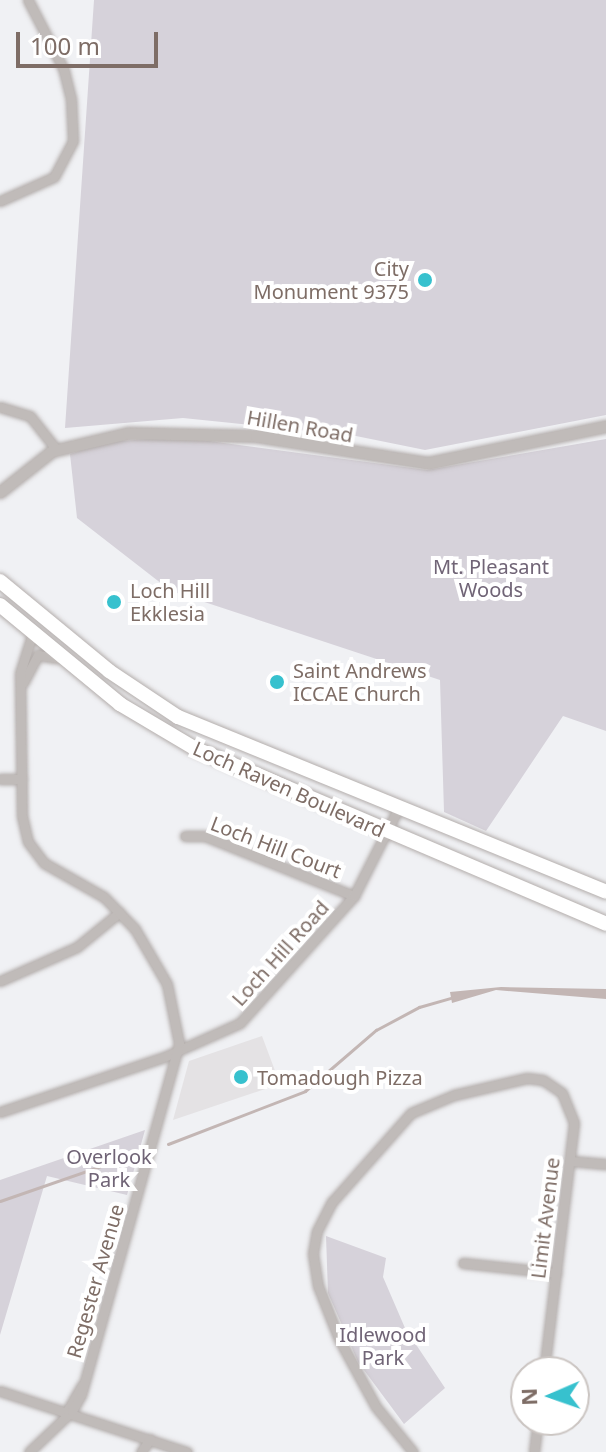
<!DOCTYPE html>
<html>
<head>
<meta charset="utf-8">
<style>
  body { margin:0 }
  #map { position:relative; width:606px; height:1452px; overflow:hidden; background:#f0f1f4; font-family:"Noto Sans",sans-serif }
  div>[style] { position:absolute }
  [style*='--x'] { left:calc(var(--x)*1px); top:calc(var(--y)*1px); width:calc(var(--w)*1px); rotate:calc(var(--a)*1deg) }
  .built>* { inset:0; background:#e4e2e4 }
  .green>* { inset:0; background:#d6d2da }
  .water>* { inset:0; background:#c3b6b4 }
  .stream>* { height:3px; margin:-1.5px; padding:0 1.5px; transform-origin:1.5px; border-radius:1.5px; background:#c3b6b4 }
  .roads { filter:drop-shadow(0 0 2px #b3adab) drop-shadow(0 0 2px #b3adab) }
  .minor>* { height:9px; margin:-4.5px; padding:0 4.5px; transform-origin:4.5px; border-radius:4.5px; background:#c0bbb9 }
  .tertiary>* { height:11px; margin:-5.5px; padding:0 5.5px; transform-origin:5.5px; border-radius:5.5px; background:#c0bbb9 }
  .primary>* { height:14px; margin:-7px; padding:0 7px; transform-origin:7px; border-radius:7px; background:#fff }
  .dots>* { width:22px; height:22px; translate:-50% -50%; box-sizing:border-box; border:4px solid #fff; border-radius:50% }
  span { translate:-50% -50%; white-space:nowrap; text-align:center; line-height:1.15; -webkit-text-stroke:8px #fff; paint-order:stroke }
  .poi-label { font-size:20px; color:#7e6d66 }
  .right { translate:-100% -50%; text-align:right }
  .left { translate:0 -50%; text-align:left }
  .street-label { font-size:20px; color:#7e6d66 }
  .park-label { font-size:20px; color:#706476 }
  .north { position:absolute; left:510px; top:1356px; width:80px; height:80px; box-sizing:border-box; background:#fff; border:2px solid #cbc5c2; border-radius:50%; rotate:268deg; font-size:22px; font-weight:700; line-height:32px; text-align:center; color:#7e6d66 }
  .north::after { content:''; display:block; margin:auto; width:28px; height:36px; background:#37c1ce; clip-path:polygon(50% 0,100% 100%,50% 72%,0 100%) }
  .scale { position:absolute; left:16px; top:32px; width:142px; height:36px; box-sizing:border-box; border:4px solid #7e6d66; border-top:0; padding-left:10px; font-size:24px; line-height:28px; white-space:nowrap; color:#7e6d66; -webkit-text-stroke:6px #fff; paint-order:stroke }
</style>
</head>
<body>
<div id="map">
  <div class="built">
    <i style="clip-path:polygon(262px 1036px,280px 1084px,173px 1120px,189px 1061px)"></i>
  </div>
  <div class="green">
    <i style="clip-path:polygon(94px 0,606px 0,606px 415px,425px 450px,356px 436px,183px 418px,65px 428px)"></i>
    <i style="clip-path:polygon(179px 437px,427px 470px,606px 439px,606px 731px,563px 716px,486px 831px,444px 812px,440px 680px,171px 591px,77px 518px,70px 454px,105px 442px)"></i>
    <i style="clip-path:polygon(145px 1130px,127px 1195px,47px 1176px,0 1335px,0 1180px)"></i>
    <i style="clip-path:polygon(326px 1236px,386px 1258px,383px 1277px,405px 1328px,445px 1388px,404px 1424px,358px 1362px,328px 1293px)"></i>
  </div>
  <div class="water">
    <i style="clip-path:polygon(501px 987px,606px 989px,606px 999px,496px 990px,452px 1003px,450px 992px)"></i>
  </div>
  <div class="stream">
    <i style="--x:168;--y:1144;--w:147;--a:-21.1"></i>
    <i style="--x:305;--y:1091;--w:94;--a:-40.7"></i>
    <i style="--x:376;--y:1030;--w:49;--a:-28.1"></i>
    <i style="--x:419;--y:1007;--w:35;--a:-16"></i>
    <i style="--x:0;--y:1201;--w:144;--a:-19.1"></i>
  </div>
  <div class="roads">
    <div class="minor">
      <i style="--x:0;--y:201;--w:59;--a:-24"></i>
      <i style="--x:54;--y:177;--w:41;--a:-62.2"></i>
      <i style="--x:73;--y:141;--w:42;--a:-92.7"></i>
      <i style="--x:71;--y:99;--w:30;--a:-104"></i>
      <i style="--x:64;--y:70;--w:79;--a:-117.2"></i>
      <i style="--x:0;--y:407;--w:31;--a:17"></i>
      <i style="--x:30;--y:416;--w:42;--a:51.8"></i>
      <i style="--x:23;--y:683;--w:32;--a:-62"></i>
      <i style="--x:38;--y:655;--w:19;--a:9"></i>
      <i style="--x:0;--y:779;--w:22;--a:0"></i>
      <i style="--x:185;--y:836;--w:20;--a:0"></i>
      <i style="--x:205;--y:836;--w:161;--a:21.9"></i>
      <i style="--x:0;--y:981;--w:84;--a:-23.8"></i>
      <i style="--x:77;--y:947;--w:55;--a:-39.1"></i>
      <i style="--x:0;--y:1112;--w:173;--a:-18.5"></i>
      <i style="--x:164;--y:1057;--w:83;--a:-24.1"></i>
      <i style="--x:240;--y:1023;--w:171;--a:-48.1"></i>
      <i style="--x:354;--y:896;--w:100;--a:-63.2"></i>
      <i style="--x:570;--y:1161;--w:36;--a:5"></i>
      <i style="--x:463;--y:1263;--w:94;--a:6.1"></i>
      <i style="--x:0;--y:1391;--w:197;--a:18.1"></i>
      <i style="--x:66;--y:1413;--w:32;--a:-60"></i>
      <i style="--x:29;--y:1452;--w:59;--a:-43.6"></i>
      <i style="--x:72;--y:1411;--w:18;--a:-61"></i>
      <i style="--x:81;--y:1395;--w:365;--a:-74.4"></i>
      <i style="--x:179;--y:1043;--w:60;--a:-101.5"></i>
      <i style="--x:167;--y:984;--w:64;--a:-120.2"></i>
      <i style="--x:135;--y:929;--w:45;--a:-134.1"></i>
      <i style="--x:104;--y:897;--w:69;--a:-150.5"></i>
      <i style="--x:44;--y:863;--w:26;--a:-127"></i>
      <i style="--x:28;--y:842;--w:27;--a:-103"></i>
      <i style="--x:22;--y:816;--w:143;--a:-90.8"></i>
      <i style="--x:20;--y:673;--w:43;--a:-72.4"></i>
      <i style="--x:141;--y:1452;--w:16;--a:-55"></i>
      <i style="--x:413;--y:1452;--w:58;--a:-129.4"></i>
      <i style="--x:376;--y:1407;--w:77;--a:-118.6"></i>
      <i style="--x:339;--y:1339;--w:57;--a:-111.6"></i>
      <i style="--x:318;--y:1286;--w:33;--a:-99"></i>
      <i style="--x:313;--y:1253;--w:22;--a:-80"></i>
      <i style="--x:317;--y:1231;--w:33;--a:-63"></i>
      <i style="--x:332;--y:1202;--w:119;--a:-48.4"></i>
      <i style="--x:411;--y:1113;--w:47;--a:-22.7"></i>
      <i style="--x:454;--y:1095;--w:75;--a:-13.1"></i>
      <i style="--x:527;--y:1078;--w:16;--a:7"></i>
      <i style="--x:543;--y:1080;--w:23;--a:34"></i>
      <i style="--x:562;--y:1093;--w:32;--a:68"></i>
      <i style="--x:574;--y:1123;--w:251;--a:96.9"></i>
      <i style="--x:534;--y:1452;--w:32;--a:-83"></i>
    </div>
    <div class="tertiary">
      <i style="--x:0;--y:492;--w:66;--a:-38.3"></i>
      <i style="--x:52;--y:451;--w:78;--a:-13.3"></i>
      <i style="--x:128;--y:433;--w:128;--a:1.3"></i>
      <i style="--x:256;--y:436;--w:174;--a:8.9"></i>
      <i style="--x:428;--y:463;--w:182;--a:-11.7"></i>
    </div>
    <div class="primary">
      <i style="--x:0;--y:581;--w:141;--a:39.5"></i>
      <i style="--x:109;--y:671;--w:83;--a:33.7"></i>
      <i style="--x:178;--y:717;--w:462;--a:22.2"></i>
      <i style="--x:0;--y:605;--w:156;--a:39.5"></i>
      <i style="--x:120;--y:704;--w:86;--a:30.7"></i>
      <i style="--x:194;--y:748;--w:448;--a:23.1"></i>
    </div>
  </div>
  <div class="dots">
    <i style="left:425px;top:280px;background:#37c1ce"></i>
    <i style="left:114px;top:602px;background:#37c1ce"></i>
    <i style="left:277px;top:682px;background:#37c1ce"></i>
    <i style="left:241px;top:1077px;background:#37c1ce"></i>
  </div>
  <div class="poi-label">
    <span class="right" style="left:409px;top:280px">City<br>Monument 9375</span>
    <span class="left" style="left:130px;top:602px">Loch Hill<br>Ekklesia</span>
    <span class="left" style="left:293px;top:682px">Saint Andrews<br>ICCAE Church</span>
    <span class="left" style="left:257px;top:1077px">Tomadough Pizza</span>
  </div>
  <div class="street-label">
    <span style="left:300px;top:426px;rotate:10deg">Hillen Road</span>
    <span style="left:289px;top:789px;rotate:24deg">Loch Raven Boulevard</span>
    <span style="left:276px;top:847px;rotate:21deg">Loch Hill Court</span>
    <span style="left:280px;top:953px;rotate:-48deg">Loch Hill Road</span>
    <span style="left:545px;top:1218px;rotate:-83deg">Limit Avenue</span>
    <span style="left:95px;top:1281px;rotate:-74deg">Regester Avenue</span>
  </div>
  <div class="park-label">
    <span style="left:491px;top:578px">Mt. Pleasant<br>Woods</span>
    <span style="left:109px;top:1168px">Overlook<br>Park</span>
    <span style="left:383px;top:1346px">Idlewood<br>Park</span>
  </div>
  <div class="north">N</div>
  <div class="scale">100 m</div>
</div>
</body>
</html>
